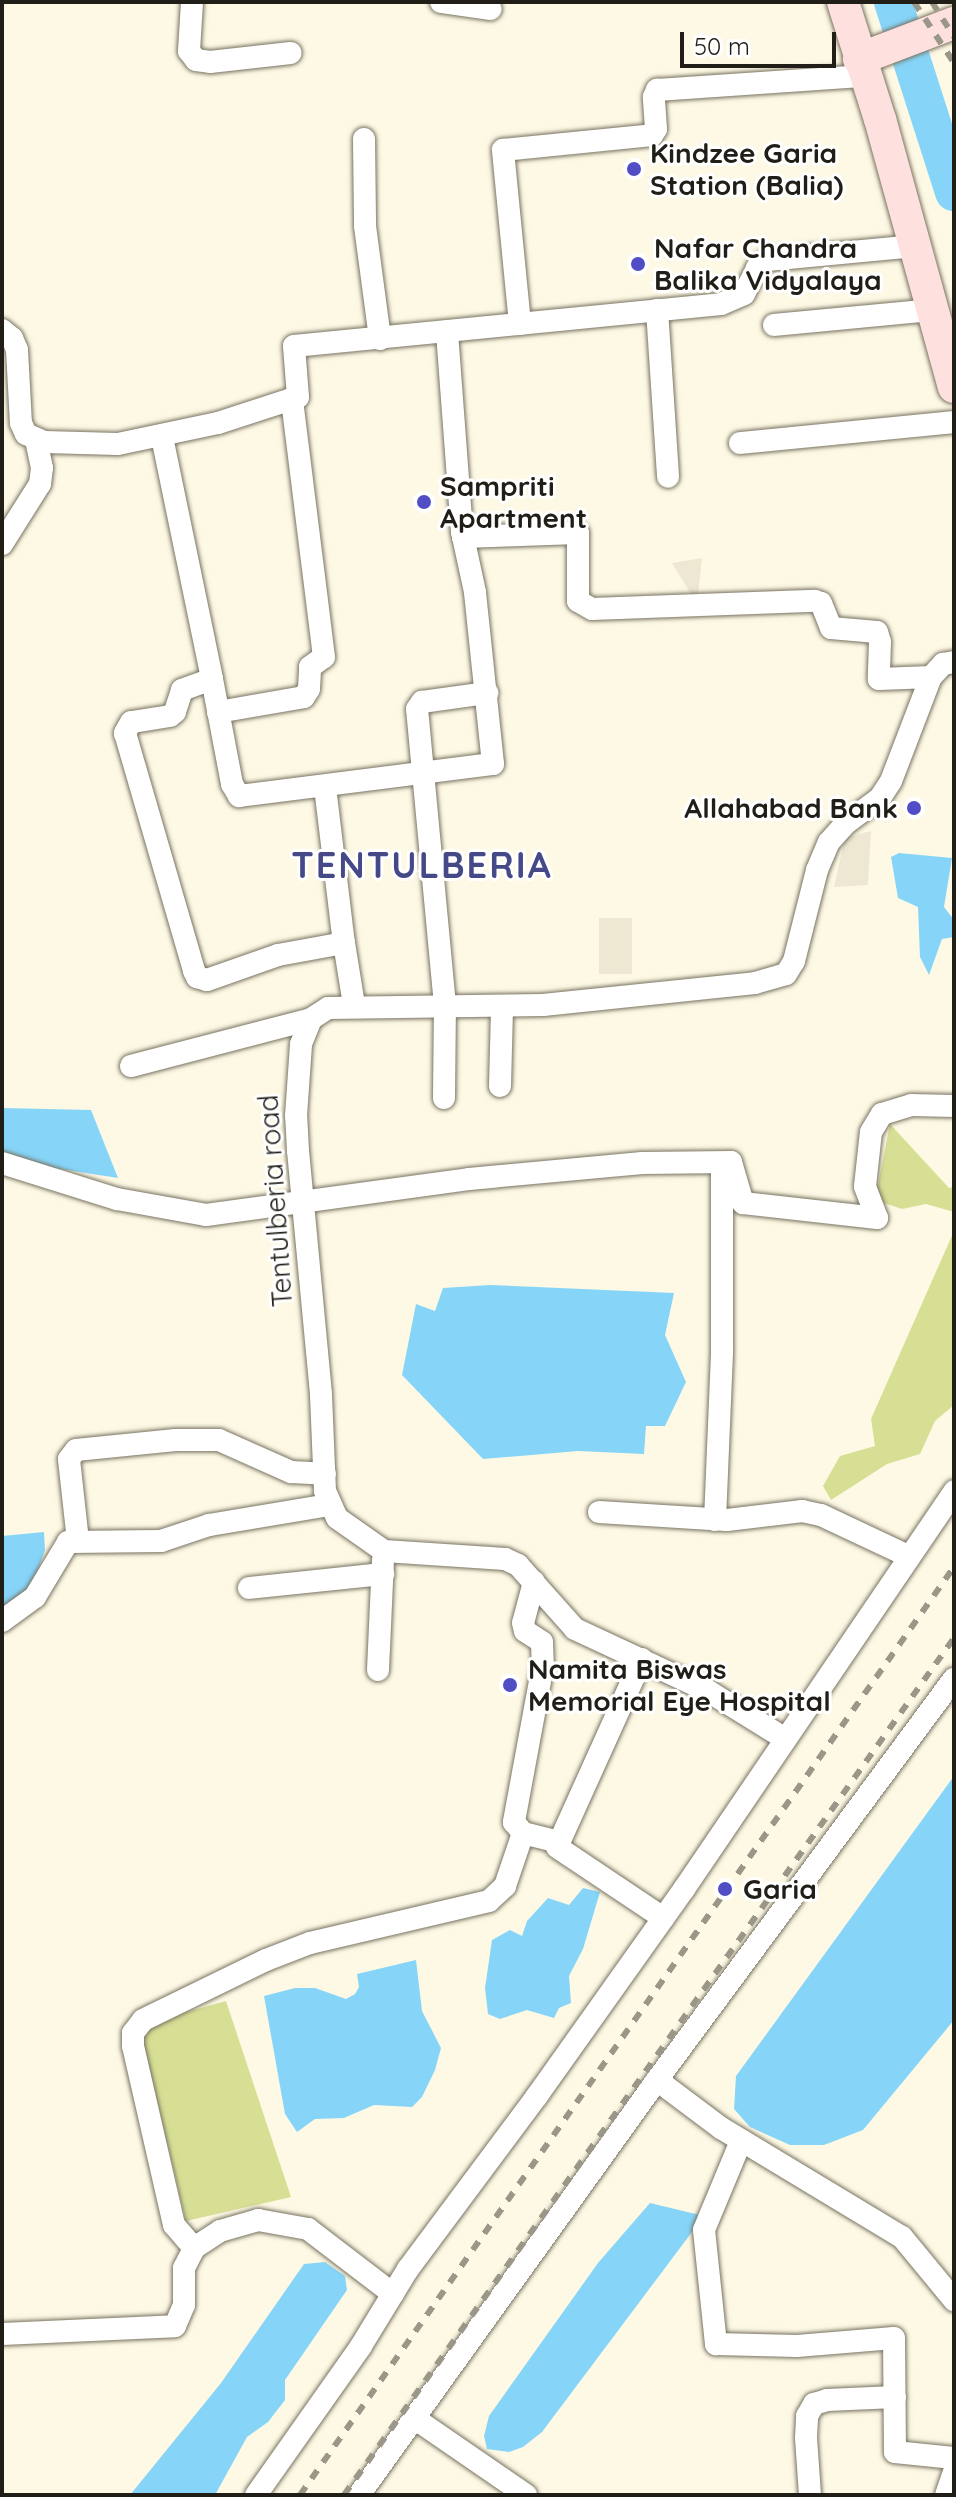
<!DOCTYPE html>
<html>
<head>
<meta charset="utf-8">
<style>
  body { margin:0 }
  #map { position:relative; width:956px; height:2497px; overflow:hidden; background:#fef9e5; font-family:Quicksand,sans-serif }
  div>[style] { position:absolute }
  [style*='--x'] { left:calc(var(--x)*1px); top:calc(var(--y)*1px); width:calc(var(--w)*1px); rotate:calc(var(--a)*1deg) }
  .education>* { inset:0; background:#eee7d1; transform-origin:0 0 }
  .green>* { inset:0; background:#d7df95 }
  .water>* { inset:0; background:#86d5f9 }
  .river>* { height:38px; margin:-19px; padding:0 19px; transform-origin:19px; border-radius:19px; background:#86d5f9 }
  .roads { filter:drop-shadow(0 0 2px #787361) drop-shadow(0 0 2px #787361) }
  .street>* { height:22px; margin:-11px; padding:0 11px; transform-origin:11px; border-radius:11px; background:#fff }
  .secondary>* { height:32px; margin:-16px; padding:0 16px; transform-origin:16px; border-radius:16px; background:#fee1df }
  .rail>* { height:6px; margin-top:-3px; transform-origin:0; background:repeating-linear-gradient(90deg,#9a9688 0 10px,transparent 0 20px) }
  .dots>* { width:22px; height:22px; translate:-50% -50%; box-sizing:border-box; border:4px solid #fff; border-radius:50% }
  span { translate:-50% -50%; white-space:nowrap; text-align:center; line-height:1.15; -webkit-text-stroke:6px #fff; paint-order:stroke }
  .poi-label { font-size:28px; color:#201e17; font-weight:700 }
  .left { translate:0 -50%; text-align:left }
  .right { translate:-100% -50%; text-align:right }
  .street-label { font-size:28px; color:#201e17 }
  .district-label { font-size:36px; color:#464987; font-weight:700; letter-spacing:2px }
  .frame { position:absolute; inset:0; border:4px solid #201e17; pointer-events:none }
  .scale { position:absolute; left:680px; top:32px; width:156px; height:36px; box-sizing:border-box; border:4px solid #201e17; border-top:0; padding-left:10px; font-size:24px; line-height:28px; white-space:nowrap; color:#201e17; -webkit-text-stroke:6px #fff; paint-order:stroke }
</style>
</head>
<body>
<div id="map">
  <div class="education">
    <i style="clip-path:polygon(702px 558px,697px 604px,672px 563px)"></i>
    <i style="clip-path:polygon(871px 831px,868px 885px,834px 887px,845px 838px)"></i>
    <i style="left:599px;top:918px;width:33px;height:56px"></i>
  </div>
  <div class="green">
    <i style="clip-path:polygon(890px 1124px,949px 1188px,954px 1187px,954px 1212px,926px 1204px,902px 1209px,875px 1200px)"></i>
    <i style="clip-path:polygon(954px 1231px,954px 1405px,935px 1421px,920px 1454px,887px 1464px,831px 1500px,823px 1486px,840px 1456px,875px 1446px,871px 1419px)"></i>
    <i style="clip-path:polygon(226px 2001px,291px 2197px,186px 2221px,139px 2025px)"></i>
  </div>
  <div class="water">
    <i style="clip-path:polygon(899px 853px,952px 858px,944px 907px,954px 920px,954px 937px,942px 939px,929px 975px,920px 957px,918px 907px,898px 898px,891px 857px)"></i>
    <i style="clip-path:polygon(2px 1108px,91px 1110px,118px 1178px,2px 1160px)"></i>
    <i style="clip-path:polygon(490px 1285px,674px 1293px,665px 1335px,686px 1382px,665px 1426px,646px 1426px,644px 1454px,578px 1451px,483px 1459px,402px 1375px,416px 1304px,435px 1311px,443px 1288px)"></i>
    <i style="clip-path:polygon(44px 1532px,45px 1550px,32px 1587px,2px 1609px,2px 1536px)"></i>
    <i style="clip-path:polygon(954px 1776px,954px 2020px,863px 2130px,824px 2145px,790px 2145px,750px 2127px,734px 2109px,736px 2076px)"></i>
    <i style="clip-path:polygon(583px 1888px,600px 1892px,583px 1949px,569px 1976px,571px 2003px,559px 2008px,554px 2018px,527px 2010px,500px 2019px,488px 2014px,485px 1988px,492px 1940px,510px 1930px,522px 1936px,527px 1921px,548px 1898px,569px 1905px)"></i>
    <i style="clip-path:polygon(416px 1960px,422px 2011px,441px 2048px,435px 2070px,422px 2097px,412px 2107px,374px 2105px,344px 2118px,315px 2119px,297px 2132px,285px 2114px,264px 1996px,295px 1988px,315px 1988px,346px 1999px,355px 1994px,359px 1987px,357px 1974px)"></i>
    <i style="clip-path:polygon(650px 2203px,704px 2216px,542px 2432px,523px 2447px,509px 2452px,487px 2449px,484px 2436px,489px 2416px,598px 2263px)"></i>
    <i style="clip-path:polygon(325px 2262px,345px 2276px,347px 2290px,285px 2380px,285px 2400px,268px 2422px,247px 2437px,215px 2495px,130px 2495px,221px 2383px,304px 2264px)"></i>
  </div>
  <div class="river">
    <i style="--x:893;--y:2;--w:200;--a:72.2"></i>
  </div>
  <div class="roads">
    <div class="street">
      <i style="--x:192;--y:2;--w:49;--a:93.5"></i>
      <i style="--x:189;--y:51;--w:11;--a:52"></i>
      <i style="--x:196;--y:60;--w:14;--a:8"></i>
      <i style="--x:210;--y:62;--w:81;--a:-6.4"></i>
      <i style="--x:441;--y:2;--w:50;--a:8"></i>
      <i style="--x:364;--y:139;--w:87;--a:89.3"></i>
      <i style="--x:365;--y:226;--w:114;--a:82.4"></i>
      <i style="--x:657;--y:310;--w:167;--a:86.2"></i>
      <i style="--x:520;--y:324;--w:175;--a:-95.6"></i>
      <i style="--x:503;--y:150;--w:150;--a:-5.7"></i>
      <i style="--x:652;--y:135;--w:7;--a:-56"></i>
      <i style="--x:656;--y:129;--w:32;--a:-94"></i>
      <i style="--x:654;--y:97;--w:8;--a:-67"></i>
      <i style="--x:657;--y:90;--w:208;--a:-3.9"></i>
      <i style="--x:774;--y:325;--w:160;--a:-5.4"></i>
      <i style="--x:2;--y:330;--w:13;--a:39"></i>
      <i style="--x:12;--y:338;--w:13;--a:67"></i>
      <i style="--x:17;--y:350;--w:73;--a:86.9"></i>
      <i style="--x:21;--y:423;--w:12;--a:66"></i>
      <i style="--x:26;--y:434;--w:20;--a:24"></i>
      <i style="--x:44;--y:442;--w:74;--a:1.5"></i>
      <i style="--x:118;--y:444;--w:102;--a:-11.9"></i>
      <i style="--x:218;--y:423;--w:84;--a:-18"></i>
      <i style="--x:298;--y:397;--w:51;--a:-94.5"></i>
      <i style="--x:294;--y:346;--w:429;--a:-5.6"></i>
      <i style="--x:721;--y:304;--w:25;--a:-23"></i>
      <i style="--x:744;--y:294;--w:29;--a:-63"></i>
      <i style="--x:757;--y:268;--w:13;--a:-39"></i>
      <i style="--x:767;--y:260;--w:149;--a:-5.4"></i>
      <i style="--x:162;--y:437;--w:247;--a:78.3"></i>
      <i style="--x:212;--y:679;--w:32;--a:160"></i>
      <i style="--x:182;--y:690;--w:23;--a:108"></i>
      <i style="--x:175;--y:712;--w:6;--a:141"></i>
      <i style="--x:170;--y:716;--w:39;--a:171"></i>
      <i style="--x:131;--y:722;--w:13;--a:119"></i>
      <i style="--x:125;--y:733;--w:248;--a:73.8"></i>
      <i style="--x:194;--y:971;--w:7;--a:63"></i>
      <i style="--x:197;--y:977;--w:10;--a:17"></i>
      <i style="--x:207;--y:980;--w:75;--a:-19.4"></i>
      <i style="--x:278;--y:955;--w:67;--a:-10.3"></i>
      <i style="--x:344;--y:943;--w:63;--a:80.8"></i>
      <i style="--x:740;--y:443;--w:215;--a:-5.6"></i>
      <i style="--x:463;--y:537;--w:115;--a:-2"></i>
      <i style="--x:578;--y:533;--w:68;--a:90"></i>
      <i style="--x:578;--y:601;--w:16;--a:30"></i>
      <i style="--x:592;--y:609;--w:223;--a:-2.1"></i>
      <i style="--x:815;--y:601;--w:6;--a:18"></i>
      <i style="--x:821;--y:603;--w:27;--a:68"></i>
      <i style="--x:831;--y:628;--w:46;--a:5"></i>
      <i style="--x:877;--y:632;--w:10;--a:73"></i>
      <i style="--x:880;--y:642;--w:37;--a:92"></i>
      <i style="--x:879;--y:679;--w:52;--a:-2.2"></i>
      <i style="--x:2;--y:544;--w:71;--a:-57.7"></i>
      <i style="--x:40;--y:484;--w:16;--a:-83"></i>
      <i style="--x:42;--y:468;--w:30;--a:-102"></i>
      <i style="--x:212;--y:679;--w:107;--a:79.2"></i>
      <i style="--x:232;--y:784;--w:14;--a:60"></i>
      <i style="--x:239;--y:796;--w:256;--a:-7.2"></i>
      <i style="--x:493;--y:764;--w:173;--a:-96"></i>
      <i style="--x:475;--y:592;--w:61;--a:-102.2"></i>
      <i style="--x:462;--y:532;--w:201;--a:-94.3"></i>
      <i style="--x:218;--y:712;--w:87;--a:-9.9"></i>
      <i style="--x:304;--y:697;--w:9;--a:-58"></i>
      <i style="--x:309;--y:689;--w:22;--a:-87"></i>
      <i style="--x:310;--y:667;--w:17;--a:-36"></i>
      <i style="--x:324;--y:657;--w:260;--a:-97.1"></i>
      <i style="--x:325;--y:787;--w:157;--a:83.1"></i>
      <i style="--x:131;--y:1066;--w:186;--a:-14.6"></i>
      <i style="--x:500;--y:1086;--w:79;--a:-88.5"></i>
      <i style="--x:444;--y:1098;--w:93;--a:-89.4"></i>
      <i style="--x:445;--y:1005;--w:297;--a:-95.4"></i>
      <i style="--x:417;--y:709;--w:9;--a:-54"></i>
      <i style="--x:422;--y:702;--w:66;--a:-7.9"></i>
      <i style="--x:2;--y:1163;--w:121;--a:17.4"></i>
      <i style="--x:117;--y:1199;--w:90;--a:10.2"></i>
      <i style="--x:206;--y:1215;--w:265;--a:-7.8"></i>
      <i style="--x:469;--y:1179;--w:174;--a:-5.3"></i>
      <i style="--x:642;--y:1163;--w:89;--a:-0.6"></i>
      <i style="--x:731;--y:1162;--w:43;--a:73.7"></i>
      <i style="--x:743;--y:1203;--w:135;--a:6.4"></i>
      <i style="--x:877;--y:1218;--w:34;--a:-111"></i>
      <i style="--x:865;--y:1186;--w:54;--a:-83.7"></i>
      <i style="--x:871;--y:1132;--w:21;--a:-59"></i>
      <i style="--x:882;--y:1114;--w:30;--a:-17"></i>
      <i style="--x:911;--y:1105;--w:43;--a:1.3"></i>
      <i style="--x:599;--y:1512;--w:128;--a:3.6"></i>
      <i style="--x:727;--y:1520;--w:76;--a:-6.8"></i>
      <i style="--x:802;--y:1511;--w:19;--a:12"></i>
      <i style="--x:821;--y:1515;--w:96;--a:25.2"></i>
      <i style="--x:715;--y:1520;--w:169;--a:-87.6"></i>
      <i style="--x:722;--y:1351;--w:188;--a:-90"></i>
      <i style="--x:78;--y:1541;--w:82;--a:-96.3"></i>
      <i style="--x:69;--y:1459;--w:11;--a:-52"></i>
      <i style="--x:76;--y:1450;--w:100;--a:-5.7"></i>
      <i style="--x:176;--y:1440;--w:43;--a:0"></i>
      <i style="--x:219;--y:1440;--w:79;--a:24"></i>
      <i style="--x:291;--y:1472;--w:34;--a:3"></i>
      <i style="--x:534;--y:1582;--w:42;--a:105"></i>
      <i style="--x:523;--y:1623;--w:8;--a:76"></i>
      <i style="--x:525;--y:1631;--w:20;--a:33"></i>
      <i style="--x:542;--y:1642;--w:23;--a:88"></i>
      <i style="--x:543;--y:1665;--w:160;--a:100.5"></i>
      <i style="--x:514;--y:1822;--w:14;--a:51"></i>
      <i style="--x:523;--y:1833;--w:36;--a:14"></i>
      <i style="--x:249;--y:1588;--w:135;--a:-6"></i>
      <i style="--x:2;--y:1621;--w:41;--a:-36"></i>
      <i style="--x:35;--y:1597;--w:64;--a:-59"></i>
      <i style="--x:68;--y:1542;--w:93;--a:-0.6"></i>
      <i style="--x:161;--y:1541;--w:51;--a:-18.4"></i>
      <i style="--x:209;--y:1525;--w:122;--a:-9.5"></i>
      <i style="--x:642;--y:1659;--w:206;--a:114.3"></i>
      <i style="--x:557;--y:1847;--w:128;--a:33.8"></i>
      <i style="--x:378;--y:1670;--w:110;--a:-87.4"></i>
      <i style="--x:784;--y:1738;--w:89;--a:-148.3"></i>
      <i style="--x:708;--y:1691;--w:147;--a:-155"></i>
      <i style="--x:575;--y:1629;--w:86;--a:-131.7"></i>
      <i style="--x:518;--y:1565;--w:14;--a:-155"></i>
      <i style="--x:505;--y:1559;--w:121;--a:-176.2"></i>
      <i style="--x:384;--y:1551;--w:57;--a:-144.9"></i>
      <i style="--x:337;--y:1518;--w:30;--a:-114"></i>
      <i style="--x:325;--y:1491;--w:97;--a:-92.4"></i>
      <i style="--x:321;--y:1394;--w:244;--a:-95.4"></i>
      <i style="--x:298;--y:1151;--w:35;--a:-93"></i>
      <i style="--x:296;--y:1116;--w:72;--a:-86"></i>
      <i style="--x:301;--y:1044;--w:27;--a:-68"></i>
      <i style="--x:311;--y:1019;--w:20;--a:-33"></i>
      <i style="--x:328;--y:1008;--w:215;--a:-0.8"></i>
      <i style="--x:543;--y:1005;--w:213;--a:-5.9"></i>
      <i style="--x:755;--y:983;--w:32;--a:-16"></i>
      <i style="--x:786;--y:974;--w:15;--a:-58"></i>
      <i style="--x:794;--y:961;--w:94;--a:-75.8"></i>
      <i style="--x:817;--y:870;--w:30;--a:-67"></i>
      <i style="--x:829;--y:842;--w:24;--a:-48"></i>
      <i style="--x:845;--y:824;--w:44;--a:-36.6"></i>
      <i style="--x:880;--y:798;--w:20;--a:-57"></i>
      <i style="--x:891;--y:781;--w:111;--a:-69"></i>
      <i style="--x:931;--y:677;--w:18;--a:-47"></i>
      <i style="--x:943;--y:664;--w:11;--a:-10"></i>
      <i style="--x:657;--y:2080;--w:80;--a:36.9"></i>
      <i style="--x:721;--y:2128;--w:211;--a:31.1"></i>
      <i style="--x:902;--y:2237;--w:82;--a:50.5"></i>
      <i style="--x:741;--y:2141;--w:96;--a:112.6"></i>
      <i style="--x:704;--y:2230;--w:115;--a:84"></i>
      <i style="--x:716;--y:2344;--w:81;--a:1.4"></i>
      <i style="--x:797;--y:2346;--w:97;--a:-4.7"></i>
      <i style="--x:894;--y:2338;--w:114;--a:89.5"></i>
      <i style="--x:895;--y:2452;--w:59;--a:5.8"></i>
      <i style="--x:194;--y:2248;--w:30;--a:-131"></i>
      <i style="--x:174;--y:2225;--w:184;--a:-102.9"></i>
      <i style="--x:133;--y:2046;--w:13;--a:-90"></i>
      <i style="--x:133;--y:2033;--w:16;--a:-52"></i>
      <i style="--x:143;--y:2020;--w:137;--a:-26"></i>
      <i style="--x:266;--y:1960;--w:47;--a:-21.1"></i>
      <i style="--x:310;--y:1943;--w:184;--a:-13.2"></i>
      <i style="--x:489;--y:1901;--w:22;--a:-43"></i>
      <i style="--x:505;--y:1886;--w:56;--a:-71.2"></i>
      <i style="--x:2;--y:2334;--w:173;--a:-2.6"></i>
      <i style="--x:175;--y:2326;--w:23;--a:-67"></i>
      <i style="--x:184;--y:2305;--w:37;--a:-90"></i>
      <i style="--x:184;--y:2268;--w:22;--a:-63"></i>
      <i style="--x:194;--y:2248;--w:31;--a:-33"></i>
      <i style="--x:220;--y:2231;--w:40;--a:-16"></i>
      <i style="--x:258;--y:2220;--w:51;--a:10.2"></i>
      <i style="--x:308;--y:2229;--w:107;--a:37.4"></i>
      <i style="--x:414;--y:2418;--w:136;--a:34.5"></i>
      <i style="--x:256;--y:2495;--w:182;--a:-54.8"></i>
      <i style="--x:361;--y:2346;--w:90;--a:-58.6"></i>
      <i style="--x:408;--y:2269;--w:216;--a:-53.3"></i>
      <i style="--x:537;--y:2096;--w:254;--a:-54.6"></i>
      <i style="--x:684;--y:1889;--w:481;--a:-55.8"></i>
      <i style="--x:359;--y:2495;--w:511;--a:-54.32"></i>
      <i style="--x:657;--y:2080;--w:499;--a:-53.5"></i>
      <i style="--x:810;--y:2495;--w:57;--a:-94"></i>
      <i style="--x:806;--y:2438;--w:22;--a:-87"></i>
      <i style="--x:807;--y:2416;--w:14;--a:-60"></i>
      <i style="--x:814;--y:2404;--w:14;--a:-17"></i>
      <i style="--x:827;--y:2400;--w:68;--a:-2.5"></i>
      <i style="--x:946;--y:2495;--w:24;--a:-71"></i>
    </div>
    <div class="secondary">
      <i style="--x:843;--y:2;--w:123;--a:72.5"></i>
      <i style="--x:880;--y:119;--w:278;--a:74.6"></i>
      <i style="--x:859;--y:59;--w:102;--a:-20.8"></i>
    </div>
  </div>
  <div class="rail">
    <i style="--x:914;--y:2;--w:73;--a:56.7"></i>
    <i style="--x:932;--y:2;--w:41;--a:57.8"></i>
    <i style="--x:300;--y:2495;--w:1135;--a:-54.83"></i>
    <i style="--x:344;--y:2495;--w:1052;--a:-54.56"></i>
  </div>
  <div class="dots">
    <i style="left:634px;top:169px;background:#514ec5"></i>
    <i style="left:638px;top:264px;background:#514ec5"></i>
    <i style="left:424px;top:502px;background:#514ec5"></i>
    <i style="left:914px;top:808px;background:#514ec5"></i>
    <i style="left:510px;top:1685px;background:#514ec5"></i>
    <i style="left:725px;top:1889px;background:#514ec5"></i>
  </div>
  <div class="poi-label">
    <span class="left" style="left:650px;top:169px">Kindzee Garia<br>Station (Balia)</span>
    <span class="left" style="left:654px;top:264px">Nafar Chandra<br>Balika Vidyalaya</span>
    <span class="left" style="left:440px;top:502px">Sampriti<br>Apartment</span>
    <span class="right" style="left:898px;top:808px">Allahabad Bank</span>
    <span class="left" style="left:528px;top:1685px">Namita Biswas<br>Memorial Eye Hospital</span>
    <span class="left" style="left:743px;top:1889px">Garia</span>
  </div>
  <div class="street-label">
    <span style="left:275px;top:1201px;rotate:-94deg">Tentulberia road</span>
  </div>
  <div class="district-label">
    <span style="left:422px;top:865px">TENTULBERIA</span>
  </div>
  <div class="frame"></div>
  <div class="scale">50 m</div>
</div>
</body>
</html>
